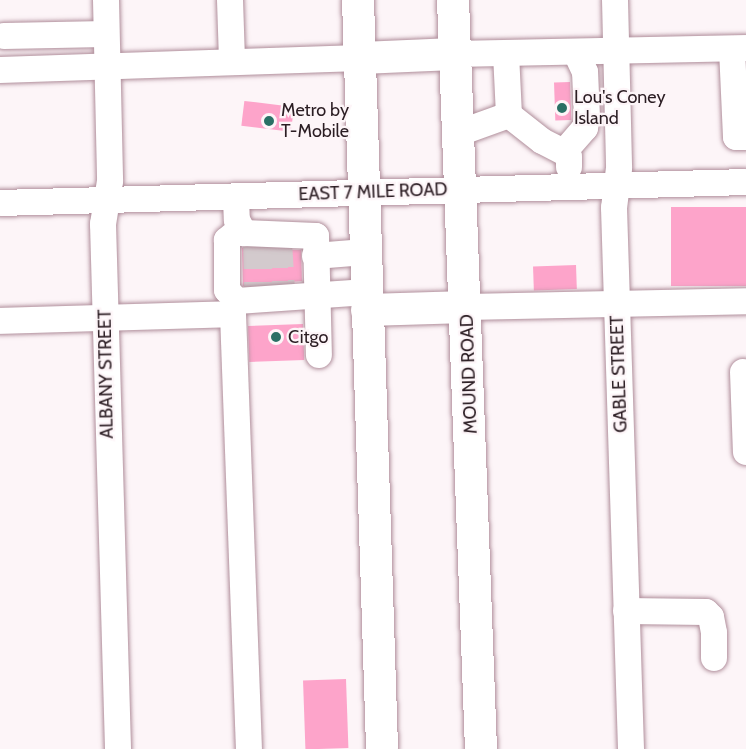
<!DOCTYPE html>
<html>
<head>
<meta charset="utf-8">
<style>
  body { margin:0 }
  #map { position:relative; width:746px; height:749px; overflow:hidden; background:#fdf5f8; font-family:Cabin,sans-serif }
  div>[style] { position:absolute }
  [style*='--x'] { left:calc(var(--x)*1px); top:calc(var(--y)*1px); width:calc(var(--w)*1px); rotate:calc(var(--a)*1deg) }
  .building>* { inset:0; background:#fda4ca; transform-origin:0 0 }
  .minor-tunnel>* { height:26px; margin-top:-13px; transform-origin:0; background:repeating-linear-gradient(90deg,#d3cacd 0 26px,transparent 0 39px) }
  .roads { filter:drop-shadow(0 0 2px #b08e9b) drop-shadow(0 0 2px #b08e9b) }
  .minor>* { height:26px; margin:-13px; padding:0 13px; transform-origin:13px; border-radius:13px; background:#fff }
  .major>* { height:32px; margin:-16px; padding:0 16px; transform-origin:16px; border-radius:16px; background:#fff }
  .dots>* { width:16px; height:16px; translate:-50% -50%; box-sizing:border-box; border:3px solid #fdf5f8; border-radius:50% }
  span { translate:-50% -50%; white-space:nowrap; text-align:center; line-height:1.15; -webkit-text-stroke:4.5px #fdf5f8; paint-order:stroke }
  .poi-label { font-size:18px; color:#2b1d23 }
  .left { translate:0 -50%; text-align:left }
  .street-label { font-size:18px; color:#2b1d23 }
</style>
</head>
<body>
<div id="map">
  <div class="building">
    <i style="left:570px;top:82px;width:38px;height:16px;rotate:88deg"></i>
    <i style="left:294px;top:107px;width:25px;height:50px;rotate:97deg"></i>
    <i style="left:746px;top:207px;width:79px;height:75px;rotate:90deg"></i>
    <i style="clip-path:polygon(242px 248px,301px 250px,302px 281px,243px 286px)"></i>
    <i style="left:576px;top:265px;width:24px;height:43px;rotate:88deg"></i>
    <i style="left:303px;top:324px;width:36px;height:55px;rotate:88deg"></i>
    <i style="left:346px;top:679px;width:69px;height:43px;rotate:88deg"></i>
  </div>
  <div class="minor-tunnel">
    <i style="--x:279;--y:242;--w:49;--a:86.5"></i>
    <i style="--x:256;--y:243;--w:49;--a:88.8"></i>
  </div>
  <div class="roads">
    <div class="minor">
      <i style="--x:106;--y:0;--w:181;--a:88.7"></i>
      <i style="--x:110;--y:181;--w:44;--a:99.2"></i>
      <i style="--x:103;--y:224;--w:525;--a:88.36"></i>
      <i style="--x:230;--y:0;--w:61;--a:88.1"></i>
      <i style="--x:615;--y:0;--w:168;--a:88.6"></i>
      <i style="--x:619;--y:168;--w:40;--a:97.1"></i>
      <i style="--x:614;--y:208;--w:541;--a:88.2"></i>
      <i style="--x:4;--y:36;--w:102;--a:-1.1"></i>
      <i style="--x:732;--y:49;--w:88;--a:87.4"></i>
      <i style="--x:736;--y:137;--w:10;--a:0"></i>
      <i style="--x:455;--y:54;--w:291;--a:-1.2"></i>
      <i style="--x:0;--y:70;--w:360;--a:-1.9"></i>
      <i style="--x:509;--y:115;--w:42;--a:38.2"></i>
      <i style="--x:542;--y:141;--w:25;--a:27"></i>
      <i style="--x:564;--y:152;--w:7;--a:45"></i>
      <i style="--x:569;--y:157;--w:10;--a:90"></i>
      <i style="--x:459;--y:133;--w:53;--a:-19.8"></i>
      <i style="--x:509;--y:115;--w:61;--a:-92.8"></i>
      <i style="--x:564;--y:152;--w:32;--a:-49"></i>
      <i style="--x:585;--y:128;--w:11;--a:-80"></i>
      <i style="--x:587;--y:117;--w:45;--a:-92.5"></i>
      <i style="--x:585;--y:72;--w:21;--a:-115"></i>
      <i style="--x:236;--y:197;--w:23;--a:88"></i>
      <i style="--x:237;--y:220;--w:15;--a:62"></i>
      <i style="--x:244;--y:233;--w:72;--a:2.4"></i>
      <i style="--x:316;--y:236;--w:119;--a:88.6"></i>
      <i style="--x:0;--y:203;--w:746;--a:-1.61"></i>
      <i style="--x:239;--y:230;--w:16;--a:140"></i>
      <i style="--x:227;--y:240;--w:50;--a:90"></i>
      <i style="--x:227;--y:290;--w:15;--a:48"></i>
      <i style="--x:237;--y:301;--w:130;--a:-4"></i>
      <i style="--x:315;--y:256;--w:50;--a:-4.6"></i>
      <i style="--x:467;--y:307;--w:279;--a:-1.2"></i>
      <i style="--x:0;--y:321;--w:233;--a:-1.7"></i>
      <i style="--x:233;--y:314;--w:435;--a:87.9"></i>
      <i style="--x:743;--y:372;--w:80;--a:87.9"></i>
      <i style="--x:626;--y:611;--w:80;--a:0.7"></i>
      <i style="--x:706;--y:612;--w:7;--a:45"></i>
      <i style="--x:711;--y:617;--w:16;--a:79"></i>
      <i style="--x:714;--y:633;--w:25;--a:90"></i>
    </div>
    <div class="major">
      <i style="--x:358;--y:0;--w:749;--a:88.16"></i>
      <i style="--x:453;--y:0;--w:750;--a:87.86"></i>
      <i style="--x:360;--y:58;--w:95;--a:-2.4"></i>
      <i style="--x:367;--y:310;--w:100;--a:-1.7"></i>
    </div>
  </div>
  <div class="dots">
    <i style="left:562px;top:108px;background:#2a7065"></i>
    <i style="left:269px;top:121px;background:#2a7065"></i>
    <i style="left:276px;top:337px;background:#2a7065"></i>
  </div>
  <div class="poi-label">
    <span class="left" style="left:574px;top:108px">Lou's Coney<br>Island</span>
    <span class="left" style="left:281px;top:121px">Metro by<br>T-Mobile</span>
    <span class="left" style="left:288px;top:337px">Citgo</span>
  </div>
  <div class="street-label">
    <span style="left:373px;top:192px;rotate:-2deg">EAST 7 MILE ROAD</span>
    <span style="left:106px;top:374px;rotate:-91deg">ALBANY STREET</span>
    <span style="left:469px;top:374px;rotate:-92deg">MOUND ROAD</span>
    <span style="left:619px;top:374px;rotate:-92deg">GABLE STREET</span>
  </div>
</div>
</body>
</html>
